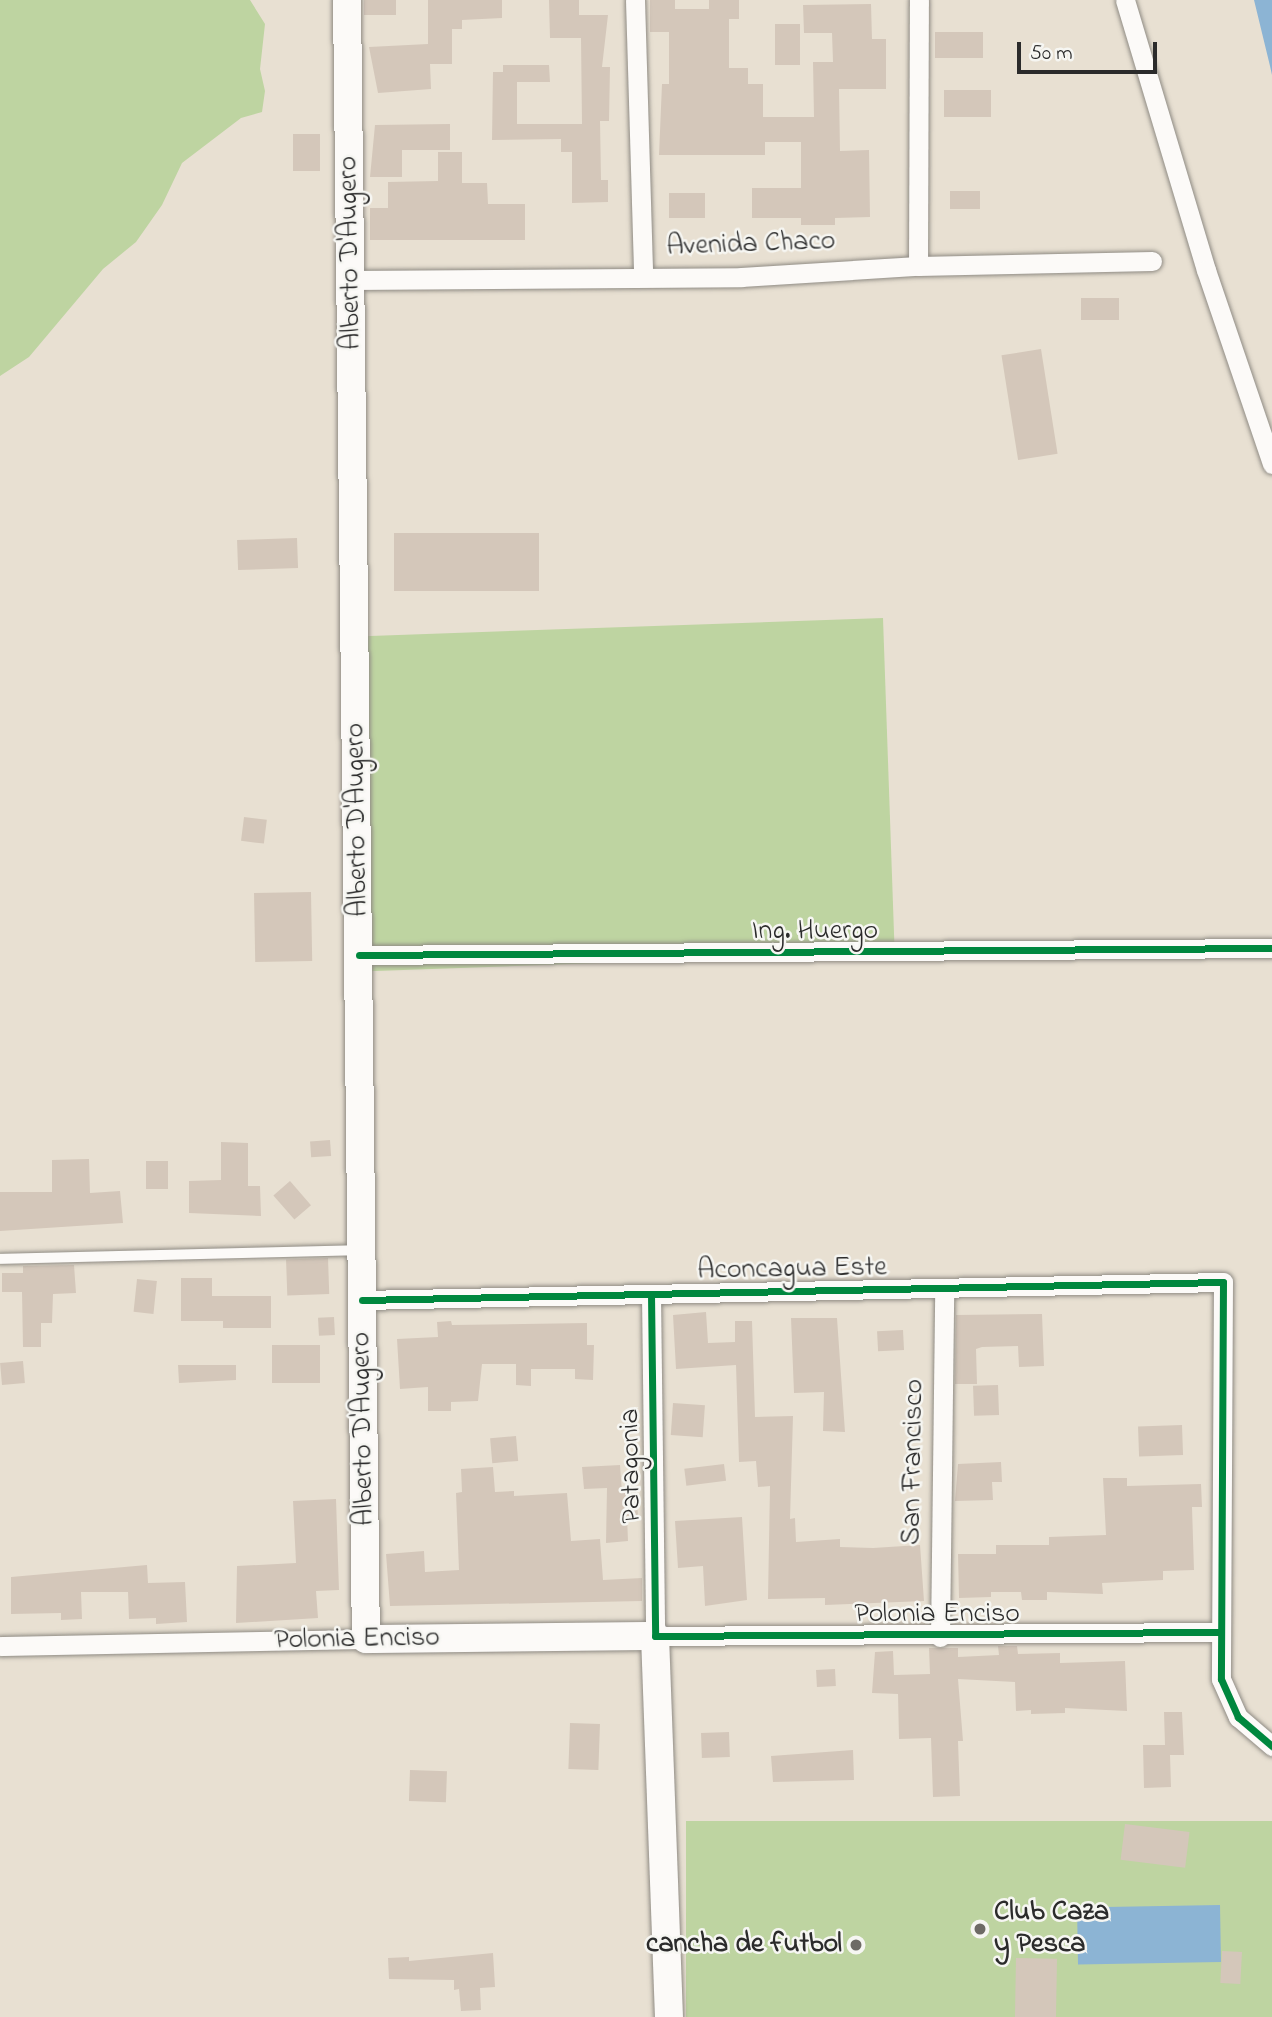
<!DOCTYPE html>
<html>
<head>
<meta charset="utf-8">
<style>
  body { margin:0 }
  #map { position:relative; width:1272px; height:2017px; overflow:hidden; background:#e8e0d2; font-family:"Indie Flower",sans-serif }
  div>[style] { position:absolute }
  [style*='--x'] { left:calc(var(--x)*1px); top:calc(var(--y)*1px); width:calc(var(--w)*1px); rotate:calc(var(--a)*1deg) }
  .green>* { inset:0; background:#bed4a1; transform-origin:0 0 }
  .water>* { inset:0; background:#8cb4d4; transform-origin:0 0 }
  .building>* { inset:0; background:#d4c7ba; transform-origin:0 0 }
  .roads { filter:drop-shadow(0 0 2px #8f8b84) drop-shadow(0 0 2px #8f8b84) }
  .service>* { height:10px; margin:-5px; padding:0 5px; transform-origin:5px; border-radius:5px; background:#fcfaf8 }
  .minor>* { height:19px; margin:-9.5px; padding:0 9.5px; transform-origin:9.5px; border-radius:9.5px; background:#fcfaf8 }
  .secondary>* { height:28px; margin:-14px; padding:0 14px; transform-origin:14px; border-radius:14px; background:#fcfaf8 }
  .cycleway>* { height:7px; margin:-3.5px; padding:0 3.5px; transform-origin:3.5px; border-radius:3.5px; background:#00873e }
  .dots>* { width:19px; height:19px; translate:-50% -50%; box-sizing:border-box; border:4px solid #f6f6f2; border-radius:50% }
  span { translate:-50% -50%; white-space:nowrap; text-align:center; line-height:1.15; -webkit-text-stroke:5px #f6f6f2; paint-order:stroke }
  .street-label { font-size:28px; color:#2b2b2b }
  .poi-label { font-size:28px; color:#2b2b2b; font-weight:700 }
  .left { translate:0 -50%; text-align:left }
  .right { translate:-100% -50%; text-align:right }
  .scale { position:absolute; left:1017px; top:42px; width:140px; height:32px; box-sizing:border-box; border:4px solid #2b2b2b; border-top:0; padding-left:9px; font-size:21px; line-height:24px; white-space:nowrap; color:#2b2b2b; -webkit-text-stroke:5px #f6f6f2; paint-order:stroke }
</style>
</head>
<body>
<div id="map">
  <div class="green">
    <i style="clip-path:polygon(0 0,250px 0,265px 24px,260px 69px,265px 91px,262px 112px,241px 118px,182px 163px,162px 205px,136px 242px,103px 269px,29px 357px,0 376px)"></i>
    <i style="left:883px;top:618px;width:335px;height:527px;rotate:88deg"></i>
    <i style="left:1272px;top:1821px;width:196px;height:586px;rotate:90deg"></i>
  </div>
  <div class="water">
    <i style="clip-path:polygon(1254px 0,1272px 0,1272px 75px,1270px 66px)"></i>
    <i style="left:1220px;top:1905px;width:57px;height:143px;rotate:89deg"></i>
  </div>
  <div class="building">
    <i style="left:364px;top:0;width:32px;height:15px"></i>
    <i style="clip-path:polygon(428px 0,502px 0,502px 18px,462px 20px,462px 29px,452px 29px,452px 64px,430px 64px,431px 89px,378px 93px,369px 47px,428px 44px)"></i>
    <i style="clip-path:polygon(549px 0,579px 0,579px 15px,608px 15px,602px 67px,610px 67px,609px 121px,600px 121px,601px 180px,608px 180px,608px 202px,572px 203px,572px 152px,561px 152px,561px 139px,492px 140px,493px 72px,503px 72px,503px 65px,549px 65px,550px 82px,517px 82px,517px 124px,582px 124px,581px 38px,550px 38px)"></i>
    <i style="clip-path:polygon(650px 0,675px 0,675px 9px,709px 9px,709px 0,739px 0,739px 19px,729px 19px,729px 68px,748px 68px,748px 84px,763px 84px,763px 117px,814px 117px,813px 62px,833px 62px,832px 33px,804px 33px,803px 5px,871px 4px,872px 39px,886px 39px,886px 89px,839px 89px,840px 151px,869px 150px,870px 217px,835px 218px,835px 225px,801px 225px,801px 218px,752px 218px,752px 188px,801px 188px,801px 142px,765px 142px,765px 155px,659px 155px,662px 84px,669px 84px,669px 32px,650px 32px)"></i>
    <i style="left:775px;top:24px;width:25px;height:41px"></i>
    <i style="left:983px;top:32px;width:26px;height:48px;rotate:90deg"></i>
    <i style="left:944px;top:90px;width:47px;height:27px"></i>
    <i style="clip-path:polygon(450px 124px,450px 150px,402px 150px,402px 177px,370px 177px,375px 125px)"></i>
    <i style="left:293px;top:134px;width:27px;height:37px"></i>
    <i style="clip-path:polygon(438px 152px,462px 152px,462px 183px,487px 183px,488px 204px,525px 204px,525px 240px,370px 240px,370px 208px,388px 208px,388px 182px,438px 181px)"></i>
    <i style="left:950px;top:191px;width:30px;height:18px"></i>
    <i style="left:669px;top:193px;width:36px;height:25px"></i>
    <i style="left:1081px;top:298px;width:38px;height:22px"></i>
    <i style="left:1041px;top:349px;width:106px;height:40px;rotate:81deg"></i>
    <i style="left:394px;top:533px;width:145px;height:58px"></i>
    <i style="left:297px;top:538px;width:30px;height:60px;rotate:88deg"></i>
    <i style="left:244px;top:817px;width:23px;height:24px;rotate:7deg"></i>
    <i style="left:311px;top:892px;width:69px;height:57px;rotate:89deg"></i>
    <i style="left:330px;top:1140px;width:16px;height:20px;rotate:86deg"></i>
    <i style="clip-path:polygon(221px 1142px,248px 1143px,248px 1186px,260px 1186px,261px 1216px,189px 1213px,189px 1181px,221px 1180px)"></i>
    <i style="clip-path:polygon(89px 1159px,90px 1193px,120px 1191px,123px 1223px,0 1231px,0 1192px,52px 1192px,52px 1160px)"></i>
    <i style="left:146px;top:1161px;width:22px;height:28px"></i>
    <i style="left:290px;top:1181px;width:32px;height:22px;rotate:49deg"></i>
    <i style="left:328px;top:1258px;width:36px;height:42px;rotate:88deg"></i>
    <i style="clip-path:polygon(74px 1265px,76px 1293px,53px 1294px,52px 1323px,41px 1323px,41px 1347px,23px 1347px,22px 1292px,2px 1292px,2px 1273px,23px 1273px,23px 1266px)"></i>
    <i style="clip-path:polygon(181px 1278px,212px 1278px,212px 1296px,271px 1296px,271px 1328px,223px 1328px,223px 1321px,181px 1321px)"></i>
    <i style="left:137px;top:1279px;width:20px;height:33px;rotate:6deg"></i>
    <i style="clip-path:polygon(706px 1312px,708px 1343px,735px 1342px,735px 1321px,752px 1321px,755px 1417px,793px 1416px,790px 1519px,795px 1518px,796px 1542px,840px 1539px,840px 1547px,873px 1548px,920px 1545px,924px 1601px,825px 1605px,825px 1598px,768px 1599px,770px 1486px,758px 1487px,756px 1461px,739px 1462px,736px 1365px,676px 1369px,673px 1315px)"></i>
    <i style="clip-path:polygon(1042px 1314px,1044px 1366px,1019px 1367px,1018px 1346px,982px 1347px,976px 1349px,977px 1384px,955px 1384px,956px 1315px)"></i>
    <i style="left:334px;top:1317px;width:18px;height:16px;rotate:87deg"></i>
    <i style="clip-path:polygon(791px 1318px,837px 1318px,845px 1432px,823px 1431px,824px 1392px,794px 1393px)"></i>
    <i style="clip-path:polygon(451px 1321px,452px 1325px,587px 1323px,587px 1345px,594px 1345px,593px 1380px,575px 1379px,575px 1369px,531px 1369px,531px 1386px,516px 1385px,516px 1364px,482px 1364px,478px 1401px,451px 1402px,451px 1411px,428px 1411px,428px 1387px,400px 1389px,397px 1339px,438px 1337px,437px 1322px)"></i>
    <i style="left:903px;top:1330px;width:20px;height:26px;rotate:87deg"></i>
    <i style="left:320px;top:1345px;width:38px;height:48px;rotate:90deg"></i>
    <i style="left:23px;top:1361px;width:22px;height:23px;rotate:85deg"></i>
    <i style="clip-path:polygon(178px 1365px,236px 1365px,236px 1380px,179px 1383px)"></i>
    <i style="left:998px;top:1385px;width:30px;height:25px;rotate:88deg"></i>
    <i style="left:673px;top:1403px;width:32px;height:32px;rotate:4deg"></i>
    <i style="left:1182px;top:1425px;width:30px;height:44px;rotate:88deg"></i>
    <i style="left:516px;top:1436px;width:25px;height:26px;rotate:85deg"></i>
    <i style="clip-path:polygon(1001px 1462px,1002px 1482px,992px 1482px,993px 1500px,955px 1501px,958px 1464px)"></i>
    <i style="left:724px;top:1464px;width:17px;height:40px;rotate:83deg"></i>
    <i style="clip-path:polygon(620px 1465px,622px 1493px,636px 1492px,638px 1515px,627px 1516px,628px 1541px,606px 1543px,607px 1488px,584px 1489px,582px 1467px)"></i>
    <i style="clip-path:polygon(493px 1467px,495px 1492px,514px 1491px,514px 1496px,567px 1493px,571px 1541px,600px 1539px,603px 1580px,642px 1578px,642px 1601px,390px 1606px,386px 1554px,424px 1551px,425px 1572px,459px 1570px,456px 1493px,462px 1492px,461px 1469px)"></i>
    <i style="clip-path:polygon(1103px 1478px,1127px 1478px,1127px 1486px,1201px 1484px,1202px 1507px,1192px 1507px,1194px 1570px,1163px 1571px,1163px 1580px,1102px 1583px,1103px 1594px,1047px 1592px,1047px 1600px,1022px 1600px,1021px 1592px,991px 1592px,991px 1597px,959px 1598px,958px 1554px,996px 1554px,996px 1545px,1049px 1545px,1049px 1537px,1106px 1535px)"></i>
    <i style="clip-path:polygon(336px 1499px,339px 1590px,316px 1591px,318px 1618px,236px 1623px,237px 1566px,296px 1563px,293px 1501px)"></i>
    <i style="clip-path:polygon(742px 1517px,747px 1600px,705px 1606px,703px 1566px,678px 1568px,675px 1521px)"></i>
    <i style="clip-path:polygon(147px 1565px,148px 1583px,185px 1582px,187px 1622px,156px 1624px,156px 1618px,129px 1619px,128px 1592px,81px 1592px,82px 1619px,61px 1620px,61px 1613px,11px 1614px,11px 1577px)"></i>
    <i style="clip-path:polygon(998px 1646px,1017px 1646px,1018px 1654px,1060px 1653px,1060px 1663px,1125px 1661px,1127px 1711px,1065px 1708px,1065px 1713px,1031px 1714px,1031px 1710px,1016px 1711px,1015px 1682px,958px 1679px,963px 1741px,958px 1741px,960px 1796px,933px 1797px,931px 1738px,899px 1739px,898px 1694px,872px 1693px,875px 1652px,893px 1651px,894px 1675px,930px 1674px,929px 1648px,958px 1648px,958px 1657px,999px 1655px)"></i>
    <i style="left:835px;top:1669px;width:17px;height:19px;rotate:87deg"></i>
    <i style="clip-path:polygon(1164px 1712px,1182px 1712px,1184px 1755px,1170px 1755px,1171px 1787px,1144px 1788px,1143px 1745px,1165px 1745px)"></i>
    <i style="left:570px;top:1723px;width:30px;height:46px;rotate:2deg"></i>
    <i style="left:729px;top:1732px;width:25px;height:28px;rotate:88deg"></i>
    <i style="clip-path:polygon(853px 1750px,854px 1780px,773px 1782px,771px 1756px)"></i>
    <i style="left:410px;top:1770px;width:37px;height:31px;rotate:2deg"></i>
    <i style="left:1125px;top:1824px;width:65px;height:36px;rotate:7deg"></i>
    <i style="left:1222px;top:1951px;width:20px;height:32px;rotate:3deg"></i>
    <i style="clip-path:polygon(493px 1953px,495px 1987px,480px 1988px,481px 2010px,461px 2011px,459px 1989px,454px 1990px,454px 1980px,389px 1979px,388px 1958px,409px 1957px,409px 1961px)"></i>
    <i style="left:1016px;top:1958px;width:41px;height:59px;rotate:1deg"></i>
  </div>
  <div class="roads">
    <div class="service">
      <i style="--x:0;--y:1259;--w:361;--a:-1.4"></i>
    </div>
    <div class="minor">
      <i style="--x:635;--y:0;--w:276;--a:88.3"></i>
      <i style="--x:1125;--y:0;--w:282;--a:73.3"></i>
      <i style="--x:1206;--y:270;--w:205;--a:71.2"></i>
      <i style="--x:918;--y:266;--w:266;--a:-89.8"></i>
      <i style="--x:352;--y:280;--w:389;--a:-0.4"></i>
      <i style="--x:741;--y:277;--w:177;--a:-3.6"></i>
      <i style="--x:918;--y:266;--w:234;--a:-1.2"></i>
      <i style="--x:359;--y:955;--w:913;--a:-0.44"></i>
      <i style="--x:651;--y:1294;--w:342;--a:89.3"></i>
      <i style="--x:655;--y:1636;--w:564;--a:-0.41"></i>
      <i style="--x:362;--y:1300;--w:861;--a:-1.2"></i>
      <i style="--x:1223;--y:1282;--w:397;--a:90.3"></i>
      <i style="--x:1221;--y:1679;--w:42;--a:65.9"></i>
      <i style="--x:1238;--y:1717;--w:45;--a:40.5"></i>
      <i style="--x:940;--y:1637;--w:349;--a:-89.3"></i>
      <i style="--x:0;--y:1646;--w:366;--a:-1.1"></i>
    </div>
    <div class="secondary">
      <i style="--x:347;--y:0;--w:1639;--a:89.34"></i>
      <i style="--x:366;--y:1639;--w:289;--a:-0.6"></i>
      <i style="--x:655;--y:1636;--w:381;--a:87.9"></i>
    </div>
  </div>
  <div class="cycleway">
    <i style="--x:359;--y:955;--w:913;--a:-0.44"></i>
    <i style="--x:651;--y:1294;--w:342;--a:89.3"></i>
    <i style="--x:655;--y:1636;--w:564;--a:-0.41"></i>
    <i style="--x:362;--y:1300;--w:861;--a:-1.2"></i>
    <i style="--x:1223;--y:1282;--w:397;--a:90.3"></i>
    <i style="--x:1221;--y:1679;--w:42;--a:65.9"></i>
    <i style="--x:1238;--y:1717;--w:45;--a:40.5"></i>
  </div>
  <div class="dots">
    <i style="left:980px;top:1929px;background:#6d6a65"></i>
    <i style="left:856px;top:1945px;background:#6d6a65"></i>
  </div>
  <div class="street-label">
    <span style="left:751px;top:245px;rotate:-2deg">Avenida Chaco</span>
    <span style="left:351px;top:253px;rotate:-91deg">Alberto D'Augero</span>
    <span style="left:358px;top:820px;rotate:-91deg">Alberto D'Augero</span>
    <span style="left:815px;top:932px">Ing. Huergo</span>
    <span style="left:792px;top:1270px;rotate:-1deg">Aconcagua Este</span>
    <span style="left:364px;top:1429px;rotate:-91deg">Alberto D'Augero</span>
    <span style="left:914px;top:1462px;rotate:-89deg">San Francisco</span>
    <span style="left:632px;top:1466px;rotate:-91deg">Patagonia</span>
    <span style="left:937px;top:1615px">Polonia Enciso</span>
    <span style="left:357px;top:1640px;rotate:-1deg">Polonia Enciso</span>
  </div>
  <div class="poi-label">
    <span class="left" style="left:994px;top:1929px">Club Caza<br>y Pesca</span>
    <span class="right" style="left:842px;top:1945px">cancha de futbol</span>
  </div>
  <div class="scale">50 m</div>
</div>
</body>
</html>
